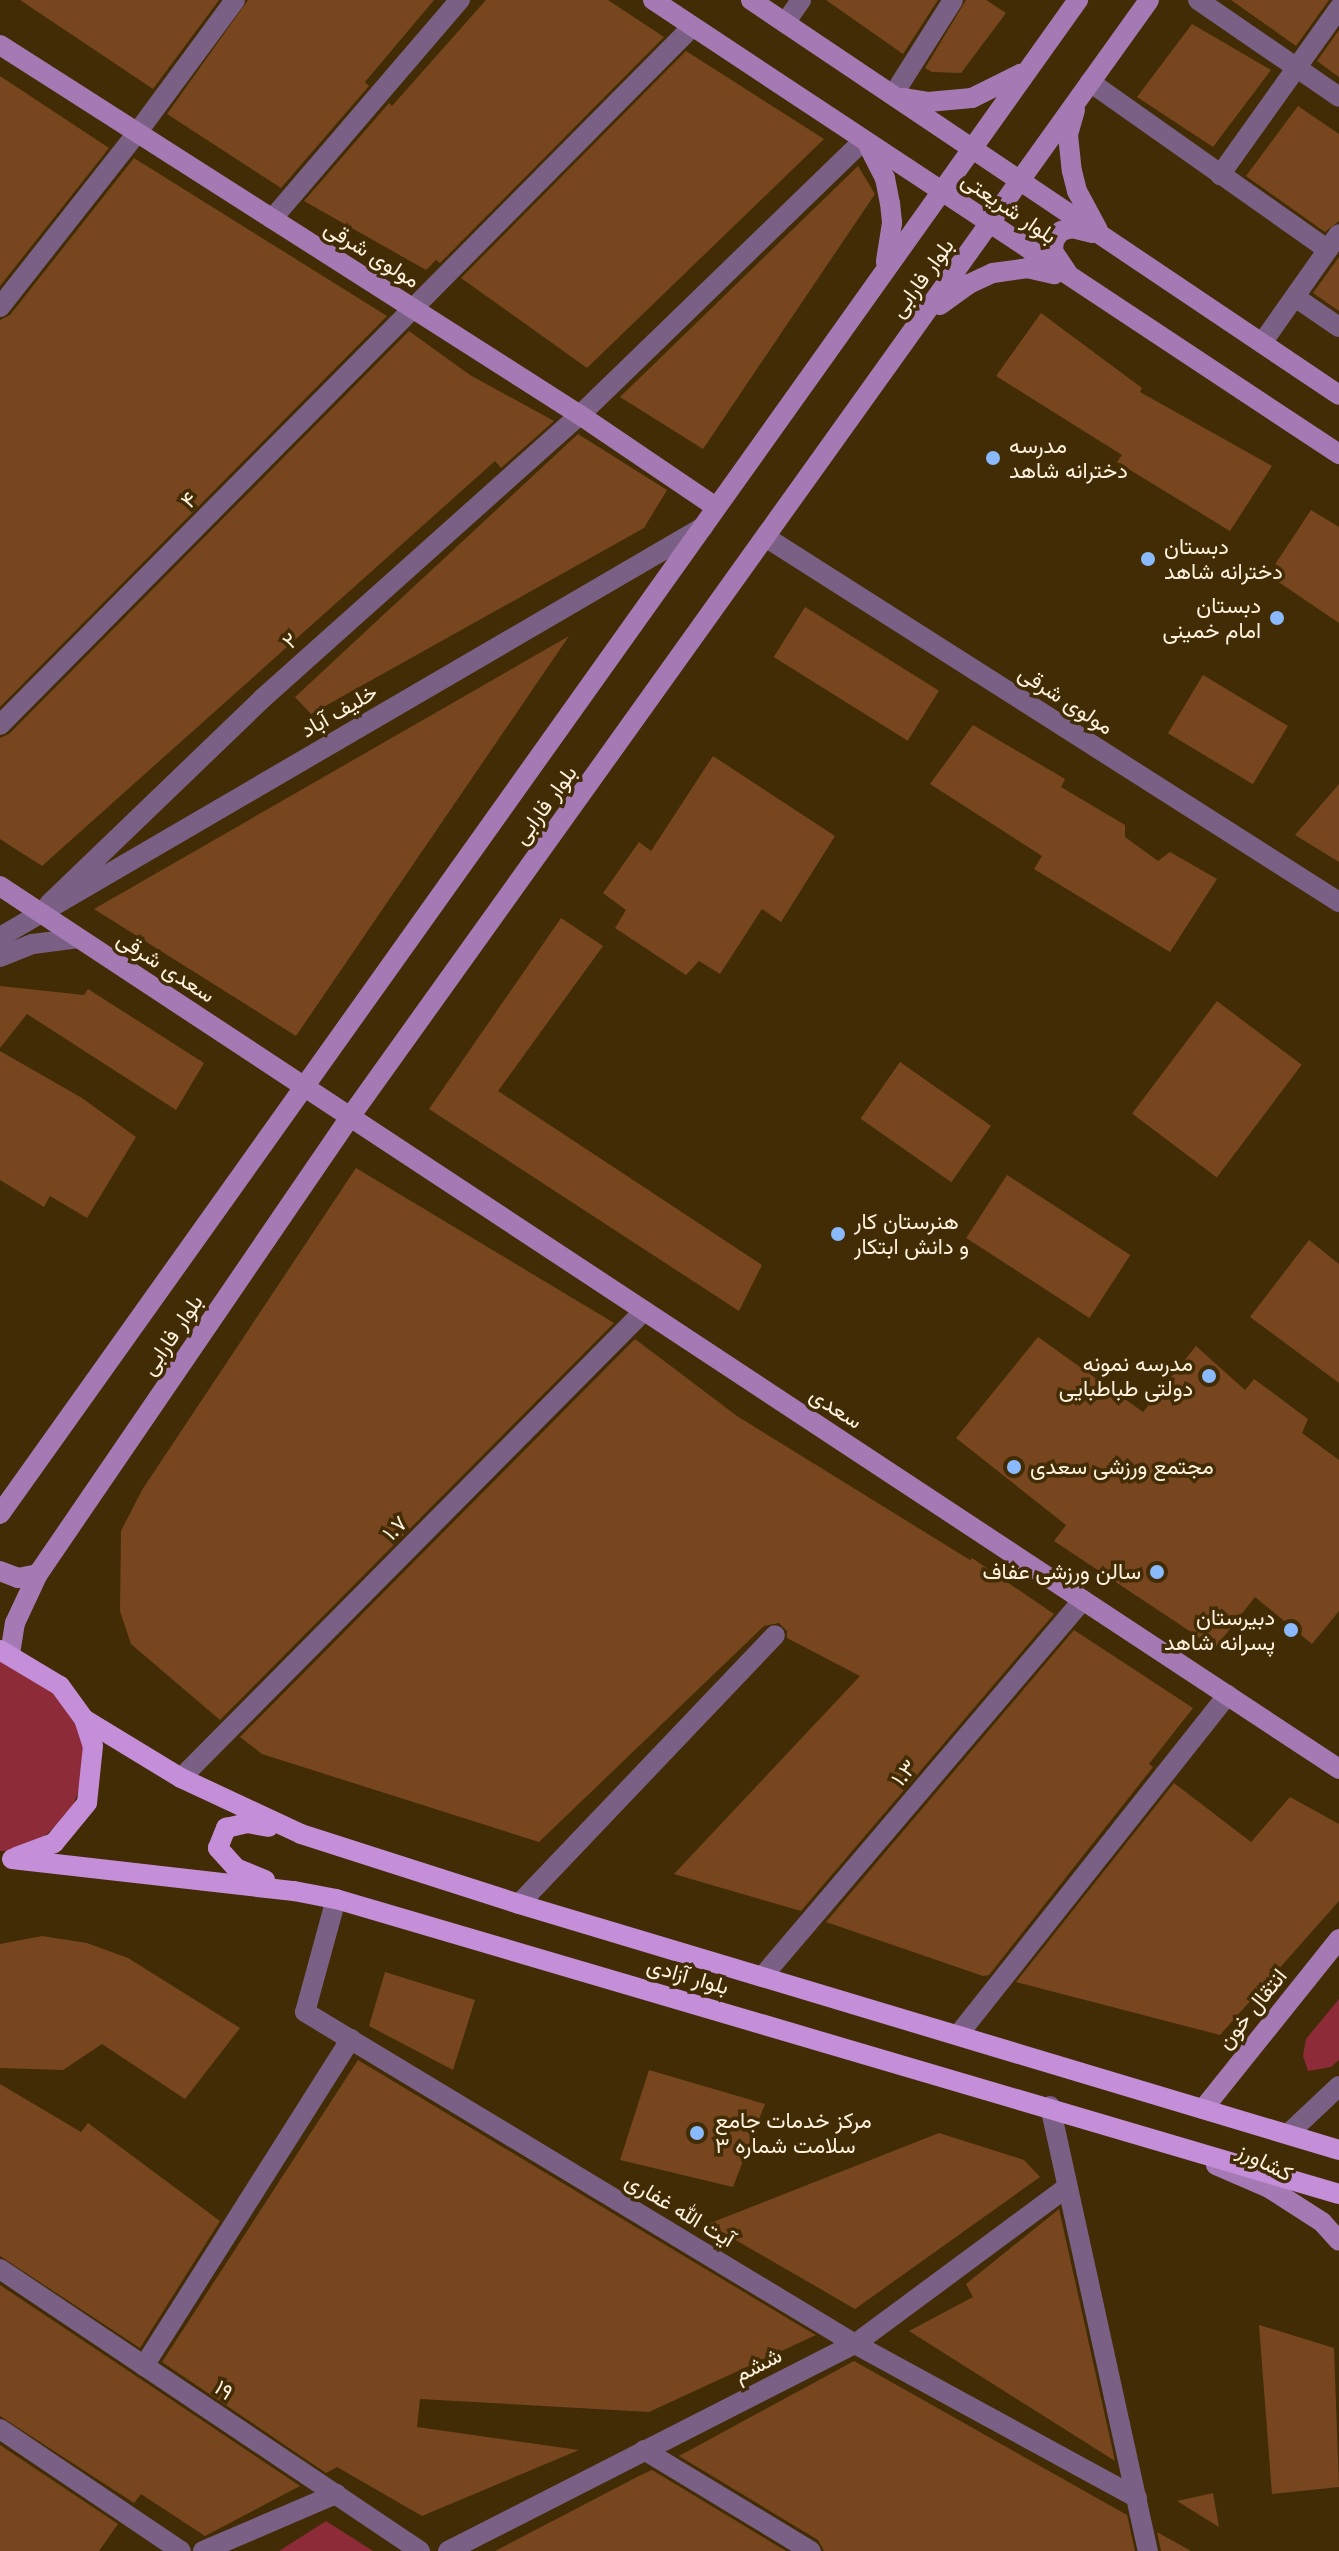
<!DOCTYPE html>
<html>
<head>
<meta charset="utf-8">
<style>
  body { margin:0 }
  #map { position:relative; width:1339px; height:2551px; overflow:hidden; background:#412c05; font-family:"Fira Sans",Vazirmatn,sans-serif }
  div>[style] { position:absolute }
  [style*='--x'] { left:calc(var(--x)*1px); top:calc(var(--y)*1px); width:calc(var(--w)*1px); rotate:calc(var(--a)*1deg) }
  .green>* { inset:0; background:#8d2b38 }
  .building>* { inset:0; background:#77461e; transform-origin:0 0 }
  .minor>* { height:20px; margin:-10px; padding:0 10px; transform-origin:10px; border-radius:10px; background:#7b6085 }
  .tertiary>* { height:20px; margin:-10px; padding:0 10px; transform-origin:10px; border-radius:10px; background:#7b6085 }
  .secondary>* { height:20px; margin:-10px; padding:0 10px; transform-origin:10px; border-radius:10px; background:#a57ab4 }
  .primary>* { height:20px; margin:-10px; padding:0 10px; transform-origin:10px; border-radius:10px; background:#c58ed9 }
  .dots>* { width:22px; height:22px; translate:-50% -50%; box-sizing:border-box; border:4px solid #412c05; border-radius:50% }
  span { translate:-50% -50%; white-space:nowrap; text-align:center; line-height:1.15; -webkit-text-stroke:7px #412c05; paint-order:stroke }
  .street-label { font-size:22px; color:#fff1dd }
  .poi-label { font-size:22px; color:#fff1dd }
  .left { translate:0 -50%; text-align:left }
  .right { translate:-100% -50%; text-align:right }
</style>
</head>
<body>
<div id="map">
  <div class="green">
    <i style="clip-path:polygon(0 1659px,25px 1671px,65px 1703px,84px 1738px,84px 1775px,71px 1812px,39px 1841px,23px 1850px,3px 1851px,0 1851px)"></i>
    <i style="clip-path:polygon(1339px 1999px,1339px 2060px,1331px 2067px,1308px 2071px,1303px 2056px,1306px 2039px)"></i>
    <i style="clip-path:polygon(326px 2521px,373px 2551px,279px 2551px)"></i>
  </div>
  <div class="building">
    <i style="clip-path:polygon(20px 0,219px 0,153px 89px)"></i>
    <i style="clip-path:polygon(248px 0,434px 0,365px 82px,369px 86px,281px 188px,167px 114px)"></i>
    <i style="clip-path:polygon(486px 0,608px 0,664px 37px,440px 263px,436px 260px,426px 270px,304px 201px,389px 103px,392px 106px)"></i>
    <i style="clip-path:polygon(826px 0,938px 0,903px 54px)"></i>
    <i style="clip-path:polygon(966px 0,986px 0,1006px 13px,961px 73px,932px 72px,925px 68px)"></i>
    <i style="clip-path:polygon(1231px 0,1329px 0,1296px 46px)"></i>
    <i style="clip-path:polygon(1192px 24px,1271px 70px,1213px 147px,1137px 97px)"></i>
    <i style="clip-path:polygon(1339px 30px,1339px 77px,1317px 61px)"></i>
    <i style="clip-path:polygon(686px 51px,824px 139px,587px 368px,461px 278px)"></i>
    <i style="clip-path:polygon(0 76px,109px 148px,0 286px)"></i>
    <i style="clip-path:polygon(1298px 106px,1339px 134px,1339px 221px,1325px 232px,1246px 176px)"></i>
    <i style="clip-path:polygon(134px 158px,387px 316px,0 707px,0 320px,10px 315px)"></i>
    <i style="clip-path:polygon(858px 166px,875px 194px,703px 449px,620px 397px)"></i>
    <i style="clip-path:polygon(1339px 257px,1339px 311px,1313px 293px)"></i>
    <i style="clip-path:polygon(1041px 313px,1142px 388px,1140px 392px,1272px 466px,1230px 531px,1117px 462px,1122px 455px,996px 376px)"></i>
    <i style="clip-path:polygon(409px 331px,470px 375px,554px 421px,501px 468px,495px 461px,42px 866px,0 839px,0 738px,9px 734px)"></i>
    <i style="clip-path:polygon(578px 434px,667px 490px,644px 528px,311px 714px,295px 697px)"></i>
    <i style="clip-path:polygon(1311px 510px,1339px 527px,1339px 623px,1268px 575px)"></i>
    <i style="left:805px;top:607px;width:158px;height:59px;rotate:32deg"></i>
    <i style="clip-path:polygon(569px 636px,296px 1036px,94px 909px)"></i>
    <i style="left:1203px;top:675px;width:99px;height:68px;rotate:31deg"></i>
    <i style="clip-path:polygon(973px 725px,1065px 779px,1061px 787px,1125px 825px,1125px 837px,1158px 861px,1170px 852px,1217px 879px,1170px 952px,1034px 869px,1042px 856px,930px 784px)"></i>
    <i style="clip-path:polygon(713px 756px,835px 836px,781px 922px,762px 909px,720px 974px,699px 961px,686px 975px,615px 928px,626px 910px,603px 893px,639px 842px,651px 851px)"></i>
    <i style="clip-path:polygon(1339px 784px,1339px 862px,1295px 835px)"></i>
    <i style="clip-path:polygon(561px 918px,603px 946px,498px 1091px,762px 1265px,739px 1311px,429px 1109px)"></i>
    <i style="clip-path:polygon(0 986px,84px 995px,88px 989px,204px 1063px,176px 1110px,27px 1014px,0 1048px)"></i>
    <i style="left:1217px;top:1001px;width:106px;height:141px;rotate:37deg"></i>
    <i style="clip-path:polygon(0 1051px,82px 1098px,136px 1137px,87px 1218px,50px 1196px,44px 1207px,0 1180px)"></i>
    <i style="left:900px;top:1062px;width:111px;height:69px;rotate:35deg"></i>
    <i style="clip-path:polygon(356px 1168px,614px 1323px,220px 1720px,131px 1644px,120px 1611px,121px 1531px,142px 1490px)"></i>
    <i style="left:1007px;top:1175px;width:147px;height:75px;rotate:33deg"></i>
    <i style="clip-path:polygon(1309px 1240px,1339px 1264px,1339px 1383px,1250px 1317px)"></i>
    <i style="clip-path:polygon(1038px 1337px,1143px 1412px,1196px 1346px,1245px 1390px,1254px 1379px,1308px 1419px,1302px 1433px,1339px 1460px,1339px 1611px,1312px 1644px,1255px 1597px,1215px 1648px,1054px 1541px,1066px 1525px,956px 1438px)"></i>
    <i style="clip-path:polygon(635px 1339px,737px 1416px,970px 1560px,972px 1558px,1054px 1614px,801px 1911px,674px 1874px,860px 1676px,787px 1638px,787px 1631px,779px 1623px,764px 1626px,539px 1842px,262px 1754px,240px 1737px)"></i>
    <i style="clip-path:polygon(1074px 1630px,1193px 1708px,1149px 1764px,1153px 1767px,989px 1975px,983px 1976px,826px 1922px)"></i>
    <i style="clip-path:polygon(1174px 1783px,1251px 1842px,1290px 1797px,1339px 1824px,1339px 1901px,1220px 2035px,1016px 1982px)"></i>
    <i style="clip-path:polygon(42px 1936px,87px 1943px,128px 1958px,240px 2028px,185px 2099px,102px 2044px,63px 2070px,0 2068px,0 1944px)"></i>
    <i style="clip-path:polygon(385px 1972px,475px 2000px,453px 2070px,369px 2026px)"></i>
    <i style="clip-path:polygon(358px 2060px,807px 2330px,816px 2335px,649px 2412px,420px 2399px,417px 2427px,579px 2450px,422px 2516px,337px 2467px,326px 2473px,162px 2362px)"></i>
    <i style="clip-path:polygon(649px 2070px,765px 2104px,733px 2187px,620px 2160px)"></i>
    <i style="clip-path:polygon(0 2084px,81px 2132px,88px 2123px,220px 2221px,140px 2348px,0 2256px)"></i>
    <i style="clip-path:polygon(939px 2133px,1024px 2160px,1040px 2177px,855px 2309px,708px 2224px)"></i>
    <i style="clip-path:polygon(1059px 2209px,1115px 2461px,909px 2331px,973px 2297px,966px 2284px)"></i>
    <i style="clip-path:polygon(0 2285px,136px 2376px,300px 2486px,205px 2536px,141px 2494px,134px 2503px,0 2416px)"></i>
    <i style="clip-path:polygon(1259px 2325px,1334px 2348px,1339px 2487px,1272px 2494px)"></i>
    <i style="clip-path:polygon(854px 2361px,1127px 2515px,1135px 2551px,824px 2551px,818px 2540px,679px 2456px)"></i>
    <i style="clip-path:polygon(0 2445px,118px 2524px,99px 2551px,0 2551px)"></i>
    <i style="clip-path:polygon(652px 2470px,786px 2551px,495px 2551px,639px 2476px)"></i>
    <i style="clip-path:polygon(1213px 2493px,1219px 2527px,1177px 2501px)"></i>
    <i style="clip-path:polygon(1157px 2532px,1191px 2551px,1161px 2551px)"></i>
  </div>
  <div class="minor">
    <i style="--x:1198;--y:0;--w:171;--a:34.5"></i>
    <i style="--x:785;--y:23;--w:28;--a:-55"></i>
    <i style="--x:1090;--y:82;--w:291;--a:35.2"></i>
    <i style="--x:893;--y:95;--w:112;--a:-57.7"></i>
    <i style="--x:1220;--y:175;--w:205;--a:-54.5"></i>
    <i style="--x:272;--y:219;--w:289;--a:-49.4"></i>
    <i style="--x:1295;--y:297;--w:53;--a:34.3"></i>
    <i style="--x:0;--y:307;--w:221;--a:-51.8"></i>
    <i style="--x:137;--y:133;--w:165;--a:-53.6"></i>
    <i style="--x:1262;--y:343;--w:133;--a:-54.8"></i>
    <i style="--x:0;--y:725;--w:983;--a:-45.25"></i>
    <i style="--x:49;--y:904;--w:297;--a:-43.9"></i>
    <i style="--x:263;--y:698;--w:425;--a:-41.8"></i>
    <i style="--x:580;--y:415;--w:395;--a:-44.1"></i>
    <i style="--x:181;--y:1778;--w:658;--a:-45.25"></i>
    <i style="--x:336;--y:1899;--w:117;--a:105.3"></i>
    <i style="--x:305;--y:2012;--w:642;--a:31.12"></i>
    <i style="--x:855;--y:2344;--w:321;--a:28.6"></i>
    <i style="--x:519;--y:1904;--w:371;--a:-46.4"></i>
    <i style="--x:762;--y:1977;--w:495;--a:-49.6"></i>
    <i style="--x:958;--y:2035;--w:434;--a:-51.6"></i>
    <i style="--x:1050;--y:2106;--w:456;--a:77.6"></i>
    <i style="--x:1288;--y:2134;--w:70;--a:-43.3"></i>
    <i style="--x:0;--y:2269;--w:506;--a:33.88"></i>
    <i style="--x:144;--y:2366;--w:387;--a:-57.7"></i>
    <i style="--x:0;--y:2429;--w:218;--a:34"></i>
    <i style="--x:644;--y:2450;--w:195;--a:31.2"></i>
    <i style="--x:203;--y:2551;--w:145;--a:-23.2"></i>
    <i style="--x:448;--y:2551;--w:457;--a:-27"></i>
    <i style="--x:855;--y:2344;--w:264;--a:-36.5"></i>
  </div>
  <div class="tertiary">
    <i style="--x:767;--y:538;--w:678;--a:32.47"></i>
    <i style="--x:0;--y:937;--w:814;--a:-30.25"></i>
    <i style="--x:0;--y:957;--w:35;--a:-22"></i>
    <i style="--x:33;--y:944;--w:46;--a:-7.4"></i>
  </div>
  <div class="secondary">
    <i style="--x:653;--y:0;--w:823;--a:33.5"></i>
    <i style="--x:751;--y:0;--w:708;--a:33.89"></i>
    <i style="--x:0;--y:45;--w:688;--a:32.54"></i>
    <i style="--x:580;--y:415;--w:164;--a:34.1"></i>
    <i style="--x:903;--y:98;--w:25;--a:9"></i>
    <i style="--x:928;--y:102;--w:44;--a:-5.2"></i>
    <i style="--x:972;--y:98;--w:54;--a:-26.6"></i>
    <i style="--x:1075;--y:110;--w:26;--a:106"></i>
    <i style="--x:1068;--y:135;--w:36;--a:84"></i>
    <i style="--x:1072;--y:171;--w:21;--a:76"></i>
    <i style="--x:1077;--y:191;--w:44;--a:61.7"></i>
    <i style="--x:869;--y:147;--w:35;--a:63"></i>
    <i style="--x:885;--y:178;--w:25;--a:79"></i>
    <i style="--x:890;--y:203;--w:20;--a:84"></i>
    <i style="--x:892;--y:223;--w:39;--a:99"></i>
    <i style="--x:1067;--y:272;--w:25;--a:-124"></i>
    <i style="--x:1053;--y:251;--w:11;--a:-85"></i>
    <i style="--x:1054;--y:240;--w:11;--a:-52"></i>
    <i style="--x:1061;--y:231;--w:11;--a:-15"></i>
    <i style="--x:1072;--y:228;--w:21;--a:14"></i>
    <i style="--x:940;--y:305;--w:36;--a:-36"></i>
    <i style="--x:969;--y:284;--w:26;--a:-25"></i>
    <i style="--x:993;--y:273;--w:34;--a:-8"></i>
    <i style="--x:1027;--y:268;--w:28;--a:13"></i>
    <i style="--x:0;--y:886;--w:1604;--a:33.4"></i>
    <i style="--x:0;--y:1514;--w:1859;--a:-54.55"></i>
    <i style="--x:0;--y:1571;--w:19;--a:21"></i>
    <i style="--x:18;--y:1578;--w:20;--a:-11"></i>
    <i style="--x:10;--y:1654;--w:31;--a:-81"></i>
    <i style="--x:15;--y:1623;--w:54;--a:-64.9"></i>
    <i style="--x:38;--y:1574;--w:553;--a:-55.68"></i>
    <i style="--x:350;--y:1117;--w:1373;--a:-54.42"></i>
    <i style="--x:1203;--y:2109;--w:218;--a:-51.3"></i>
    <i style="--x:1216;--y:2165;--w:58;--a:23.5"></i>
    <i style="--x:1269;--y:2188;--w:63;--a:32.7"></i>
    <i style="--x:1322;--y:2222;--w:25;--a:48"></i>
  </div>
  <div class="primary">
    <i style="--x:0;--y:1650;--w:70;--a:31"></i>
    <i style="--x:60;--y:1686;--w:41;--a:54"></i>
    <i style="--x:84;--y:1719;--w:28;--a:72"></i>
    <i style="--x:93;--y:1746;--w:57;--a:96"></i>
    <i style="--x:87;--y:1803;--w:52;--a:129.5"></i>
    <i style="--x:54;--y:1843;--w:40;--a:159.8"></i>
    <i style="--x:84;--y:1719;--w:114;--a:31.3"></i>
    <i style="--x:181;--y:1778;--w:132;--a:25"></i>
    <i style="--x:301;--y:1834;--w:229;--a:17.8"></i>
    <i style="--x:519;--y:1904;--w:856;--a:16.7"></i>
    <i style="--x:12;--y:1859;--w:284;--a:6.5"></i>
    <i style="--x:294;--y:1891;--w:43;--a:10.8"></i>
    <i style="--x:336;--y:1899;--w:1045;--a:16.39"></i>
    <i style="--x:265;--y:1880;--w:31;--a:-158"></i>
    <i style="--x:236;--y:1868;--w:27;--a:-132"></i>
    <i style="--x:218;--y:1848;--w:22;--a:-68"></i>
    <i style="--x:226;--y:1828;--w:22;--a:-13"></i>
    <i style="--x:247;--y:1823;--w:22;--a:10"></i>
  </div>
  <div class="dots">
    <i style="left:993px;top:458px;background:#8abafc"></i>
    <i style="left:1148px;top:559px;background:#8abafc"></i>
    <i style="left:1277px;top:618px;background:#8abafc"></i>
    <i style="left:838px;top:1234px;background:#8abafc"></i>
    <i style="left:1209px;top:1376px;background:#8abafc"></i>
    <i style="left:1014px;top:1467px;background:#8abafc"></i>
    <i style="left:1157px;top:1572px;background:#8abafc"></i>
    <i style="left:1291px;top:1630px;background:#8abafc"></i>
    <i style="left:697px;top:2133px;background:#8abafc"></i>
  </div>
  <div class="street-label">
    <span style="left:1009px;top:208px;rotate:34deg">بلوار شریعتی</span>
    <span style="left:372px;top:254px;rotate:32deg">مولوی شرقی</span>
    <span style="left:922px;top:278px;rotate:-54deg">بلوار فارابی</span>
    <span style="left:189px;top:500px;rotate:-45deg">۴</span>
    <span style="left:290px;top:641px;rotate:-42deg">۲</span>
    <span style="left:1066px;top:700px;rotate:33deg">مولوی شرقی</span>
    <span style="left:339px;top:711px;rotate:-30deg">خلیف آباد</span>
    <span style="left:545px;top:805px;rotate:-54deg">بلوار فارابی</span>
    <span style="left:166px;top:967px;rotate:33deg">سعدی شرقی</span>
    <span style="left:172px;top:1335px;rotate:-56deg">بلوار فارابی</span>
    <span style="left:836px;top:1408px;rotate:33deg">سعدی</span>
    <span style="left:395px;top:1528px;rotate:-45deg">۱.۷</span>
    <span style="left:904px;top:1773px;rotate:-50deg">۱.۳</span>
    <span style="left:688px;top:1976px;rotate:16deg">بلوار آزادی</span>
    <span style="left:1252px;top:2009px;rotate:-51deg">انتقال خون</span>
    <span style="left:1265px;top:2162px;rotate:27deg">کشاورز</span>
    <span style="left:680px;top:2210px;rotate:31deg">آیت الله غفاری</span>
    <span style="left:758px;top:2365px;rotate:-27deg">ششم</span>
    <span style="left:224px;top:2390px;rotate:34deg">۱۹</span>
  </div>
  <div class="poi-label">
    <span class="left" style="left:1009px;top:458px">مدرسه<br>دخترانه شاهد</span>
    <span class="left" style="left:1164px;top:559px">دبستان<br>دخترانه شاهد</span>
    <span class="right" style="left:1261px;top:618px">دبستان<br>امام خمینی</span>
    <span class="left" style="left:854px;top:1234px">هنرستان کار<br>و دانش ابتکار</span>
    <span class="right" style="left:1193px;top:1376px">مدرسه نمونه<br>دولتی طباطبایی</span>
    <span class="left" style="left:1030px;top:1467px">مجتمع ورزشی سعدی</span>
    <span class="right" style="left:1141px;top:1572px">سالن ورزشی عفاف</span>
    <span class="right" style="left:1275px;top:1630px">دبیرستان<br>پسرانه شاهد</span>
    <span class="left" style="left:715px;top:2133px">مرکز خدمات جامع<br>سلامت شماره ۳</span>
  </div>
</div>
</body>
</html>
